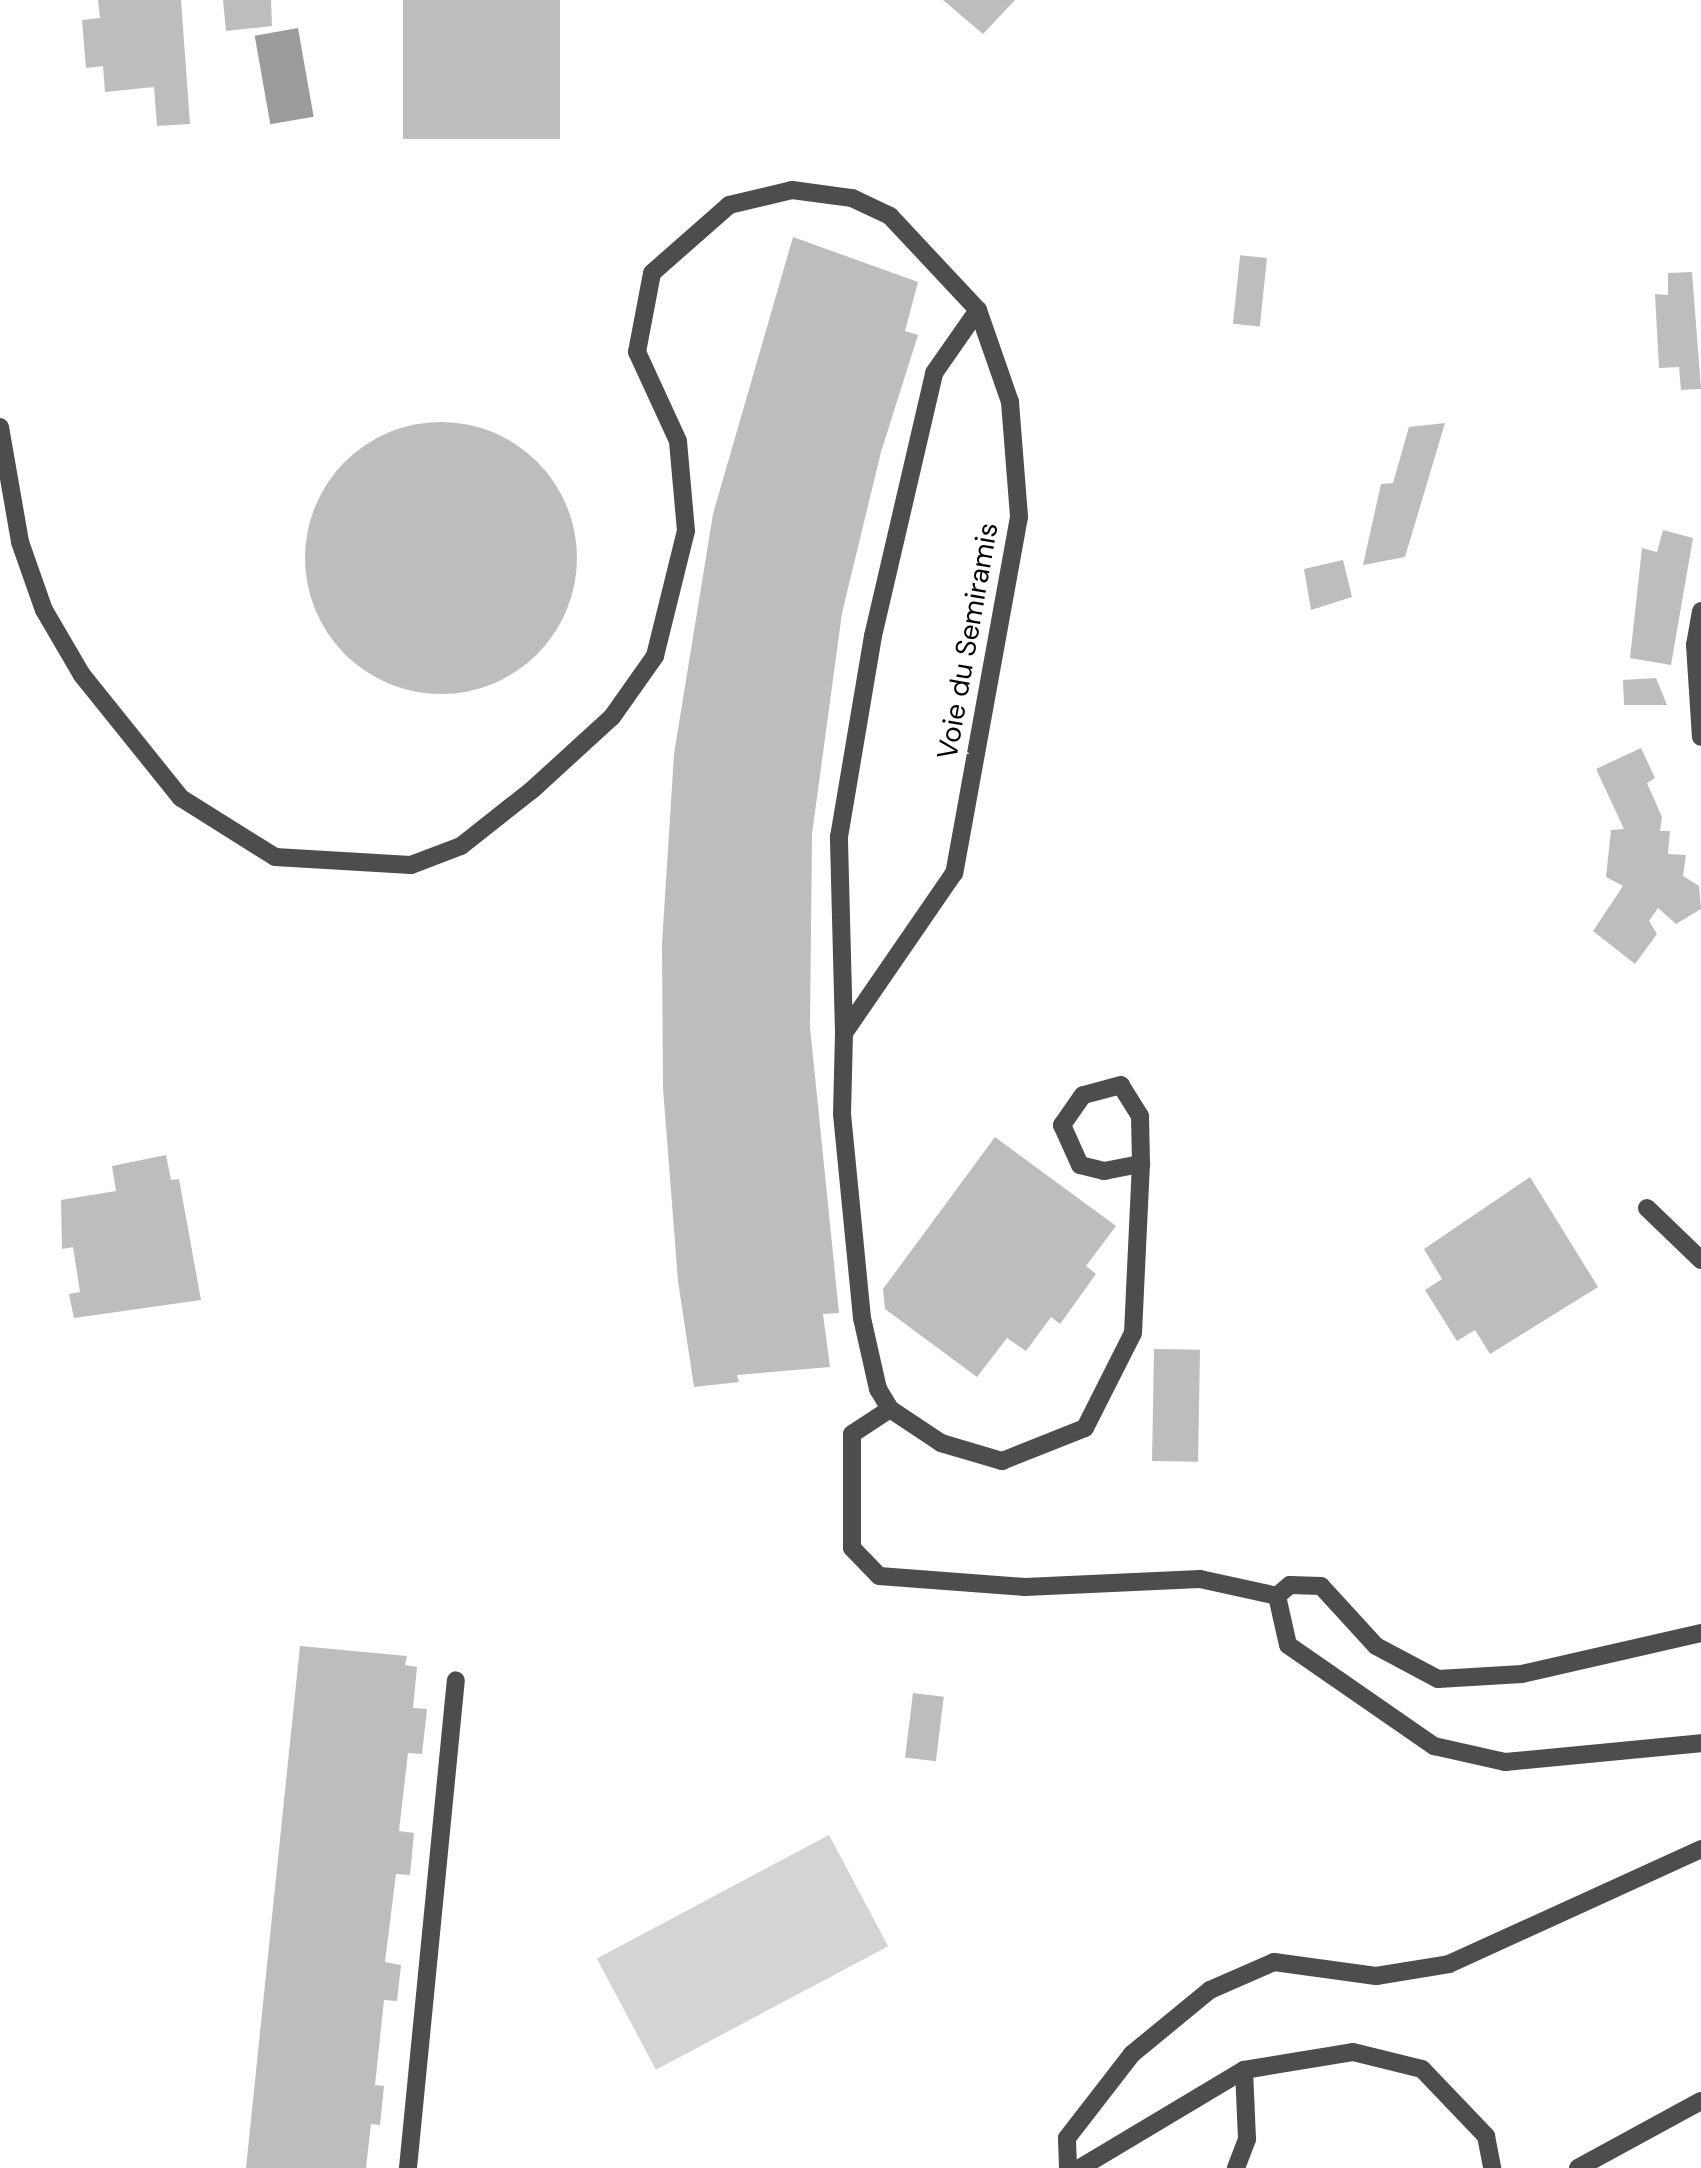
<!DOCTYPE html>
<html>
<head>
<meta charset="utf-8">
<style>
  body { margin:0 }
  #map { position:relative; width:1701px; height:2168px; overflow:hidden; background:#fff; font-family:"DM Sans",sans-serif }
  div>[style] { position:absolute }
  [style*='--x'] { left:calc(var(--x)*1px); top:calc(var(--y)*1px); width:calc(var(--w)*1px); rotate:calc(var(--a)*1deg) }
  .green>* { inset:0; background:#d4d4d4; transform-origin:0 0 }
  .water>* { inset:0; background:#9b9b9b; transform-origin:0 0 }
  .building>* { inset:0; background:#bdbdbd; transform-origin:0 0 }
  .round { border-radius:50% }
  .minor>* { height:18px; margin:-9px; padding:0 9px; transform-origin:9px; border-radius:9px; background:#4d4d4d }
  span { translate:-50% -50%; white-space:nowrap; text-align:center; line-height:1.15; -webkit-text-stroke:10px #fff; paint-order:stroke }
  .street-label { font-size:28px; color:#000 }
</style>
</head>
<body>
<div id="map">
  <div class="green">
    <i style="left:829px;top:1835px;width:126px;height:263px;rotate:62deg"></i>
  </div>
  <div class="water">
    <i style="left:298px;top:28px;width:90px;height:44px;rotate:80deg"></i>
    <i style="clip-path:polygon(514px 469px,537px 492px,553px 537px,550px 580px,535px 613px,487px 645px,456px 649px,406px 630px,381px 587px,378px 563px,395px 524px,402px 518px,431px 544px,433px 575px,444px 583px,467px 581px,478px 561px,463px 537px,468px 518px,481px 495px)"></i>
  </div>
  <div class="building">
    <i style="clip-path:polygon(98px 0,181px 0,190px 124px,157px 126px,154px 87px,105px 92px,103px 66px,86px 68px,82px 20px,100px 18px)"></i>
    <i style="clip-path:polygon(223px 0,271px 0,272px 26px,226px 31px)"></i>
    <i style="left:403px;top:0;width:157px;height:139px"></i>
    <i style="clip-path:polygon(943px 0,1015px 0,983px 34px)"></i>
    <i style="clip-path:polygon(793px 237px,918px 282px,905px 331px,918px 335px,881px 452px,842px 613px,812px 834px,810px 1027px,839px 1313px,823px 1314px,830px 1367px,737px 1375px,739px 1382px,694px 1387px,678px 1281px,663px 1088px,662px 944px,674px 754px,713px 514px)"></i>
    <i style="left:1267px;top:258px;width:69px;height:27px;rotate:96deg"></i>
    <i style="clip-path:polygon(1692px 272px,1701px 389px,1681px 390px,1679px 367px,1659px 368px,1655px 294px,1668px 295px,1668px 273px)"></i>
    <i class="round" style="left:305px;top:422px;width:272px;height:272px"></i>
    <i style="clip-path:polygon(1445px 423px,1405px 557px,1363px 565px,1381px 484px,1393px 483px,1409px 427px)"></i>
    <i style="clip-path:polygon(1663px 530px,1693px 538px,1671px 665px,1630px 658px,1642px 548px,1657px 552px)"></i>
    <i style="clip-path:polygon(1343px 560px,1352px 597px,1311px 610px,1304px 569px)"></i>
    <i style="clip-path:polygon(1656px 678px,1667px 705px,1624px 705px,1623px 680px)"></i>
    <i style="clip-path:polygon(1641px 748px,1655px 778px,1647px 783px,1662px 817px,1660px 831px,1670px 831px,1668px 854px,1686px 855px,1683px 876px,1699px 886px,1701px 909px,1676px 924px,1658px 908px,1649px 921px,1657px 934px,1635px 964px,1593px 931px,1623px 886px,1606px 877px,1611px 830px,1624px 829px,1596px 769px)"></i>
    <i style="clip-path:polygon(995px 1137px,1116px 1226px,1086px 1266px,1096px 1274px,1060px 1324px,1051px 1317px,1026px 1351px,1007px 1338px,977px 1377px,885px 1309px,883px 1289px)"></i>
    <i style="clip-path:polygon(166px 1155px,171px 1180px,179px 1179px,201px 1300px,74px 1318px,69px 1294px,80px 1292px,73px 1247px,62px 1249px,61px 1200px,116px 1191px,112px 1166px)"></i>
    <i style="clip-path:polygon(1530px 1177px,1598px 1287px,1490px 1354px,1475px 1330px,1457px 1341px,1425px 1290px,1442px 1279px,1424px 1249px)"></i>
    <i style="left:1154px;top:1349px;width:46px;height:112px;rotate:1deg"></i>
    <i style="clip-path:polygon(300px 1646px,407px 1656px,405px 1665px,417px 1667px,413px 1708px,427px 1709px,422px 1754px,408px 1753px,399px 1831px,414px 1833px,410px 1875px,396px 1874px,385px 1962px,401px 1965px,397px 2001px,384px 2000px,375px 2085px,384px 2086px,380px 2125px,371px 2124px,366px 2168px,246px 2168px)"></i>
    <i style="left:913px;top:1693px;width:31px;height:65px;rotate:7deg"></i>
  </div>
  <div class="minor">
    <i style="--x:0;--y:427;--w:117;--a:80.1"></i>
    <i style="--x:20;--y:542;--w:72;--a:70.6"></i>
    <i style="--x:44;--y:610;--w:75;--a:59.7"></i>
    <i style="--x:82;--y:675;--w:158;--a:51.2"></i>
    <i style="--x:181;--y:798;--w:111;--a:32.1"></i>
    <i style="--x:275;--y:857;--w:136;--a:3.4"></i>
    <i style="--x:411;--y:865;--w:53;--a:-20.8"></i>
    <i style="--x:461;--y:846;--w:90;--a:-38.3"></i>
    <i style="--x:532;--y:790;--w:108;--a:-42.4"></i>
    <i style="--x:612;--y:717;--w:75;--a:-54.8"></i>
    <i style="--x:655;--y:656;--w:129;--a:-76.1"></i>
    <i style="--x:686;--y:531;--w:90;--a:-95.1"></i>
    <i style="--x:678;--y:441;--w:98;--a:-114.7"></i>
    <i style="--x:637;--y:352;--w:80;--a:-79.2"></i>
    <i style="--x:652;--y:273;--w:103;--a:-41.4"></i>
    <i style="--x:729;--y:205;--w:65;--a:-13.4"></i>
    <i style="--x:792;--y:190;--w:61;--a:7.6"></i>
    <i style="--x:852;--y:198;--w:42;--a:25.3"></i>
    <i style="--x:890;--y:216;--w:129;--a:46.9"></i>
    <i style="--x:978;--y:310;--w:97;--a:70.8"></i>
    <i style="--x:1010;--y:402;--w:115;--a:85.5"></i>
    <i style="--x:1019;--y:517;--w:362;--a:100.3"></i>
    <i style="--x:954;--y:873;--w:194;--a:124.5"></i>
    <i style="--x:844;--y:1033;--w:81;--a:91.4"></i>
    <i style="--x:842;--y:1114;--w:205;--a:84.4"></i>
    <i style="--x:862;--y:1318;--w:73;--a:77.3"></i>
    <i style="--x:878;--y:1389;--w:23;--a:59"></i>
    <i style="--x:890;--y:1409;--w:61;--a:33.7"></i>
    <i style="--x:941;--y:1443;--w:64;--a:16.4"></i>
    <i style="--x:1002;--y:1461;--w:89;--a:-21.7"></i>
    <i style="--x:1085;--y:1428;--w:106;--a:-63.2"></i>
    <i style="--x:1133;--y:1333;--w:169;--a:-87.3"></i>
    <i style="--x:1141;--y:1164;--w:48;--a:-91.2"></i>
    <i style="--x:1140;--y:1116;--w:36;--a:-122"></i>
    <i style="--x:1121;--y:1085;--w:39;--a:165"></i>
    <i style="--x:1083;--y:1095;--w:37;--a:125"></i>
    <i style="--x:1062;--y:1125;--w:44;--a:65.8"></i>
    <i style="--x:1080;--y:1165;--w:25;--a:14"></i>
    <i style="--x:1104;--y:1171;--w:38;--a:-11"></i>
    <i style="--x:1701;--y:611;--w:35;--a:100"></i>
    <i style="--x:1695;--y:645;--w:92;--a:86.3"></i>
    <i style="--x:844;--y:1032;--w:195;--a:-91.5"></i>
    <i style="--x:839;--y:837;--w:204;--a:-80.4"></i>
    <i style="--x:873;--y:636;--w:270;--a:-76.9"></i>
    <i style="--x:934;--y:373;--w:77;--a:-55.1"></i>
    <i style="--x:1647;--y:1208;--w:75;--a:43.9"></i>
    <i style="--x:890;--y:1409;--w:45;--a:146.7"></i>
    <i style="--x:852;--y:1434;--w:114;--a:90"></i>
    <i style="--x:852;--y:1548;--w:39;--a:46"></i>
    <i style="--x:879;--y:1576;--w:146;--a:4.3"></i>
    <i style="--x:1025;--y:1587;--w:175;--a:-2.6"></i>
    <i style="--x:1200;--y:1579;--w:79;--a:12.4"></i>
    <i style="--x:1701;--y:1633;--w:184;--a:167.1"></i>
    <i style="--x:1522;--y:1674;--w:84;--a:176.6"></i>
    <i style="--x:1438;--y:1679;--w:70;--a:-152"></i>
    <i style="--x:1376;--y:1646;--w:81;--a:-132.5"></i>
    <i style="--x:1321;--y:1586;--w:31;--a:-178"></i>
    <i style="--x:1290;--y:1585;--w:17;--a:140"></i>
    <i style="--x:1277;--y:1596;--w:50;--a:77.3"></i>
    <i style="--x:1288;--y:1645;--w:178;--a:34.7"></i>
    <i style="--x:1434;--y:1746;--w:73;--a:12.7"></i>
    <i style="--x:1505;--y:1762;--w:197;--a:-5.5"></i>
    <i style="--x:408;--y:2168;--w:490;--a:-84.4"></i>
    <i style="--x:1068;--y:2168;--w:30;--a:-92"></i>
    <i style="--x:1067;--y:2138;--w:106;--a:-52.3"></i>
    <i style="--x:1132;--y:2054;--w:101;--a:-39.4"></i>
    <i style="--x:1210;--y:1990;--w:70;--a:-23.6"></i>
    <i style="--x:1274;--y:1962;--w:103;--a:7.8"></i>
    <i style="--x:1376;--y:1976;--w:74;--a:-9.3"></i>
    <i style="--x:1449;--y:1964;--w:277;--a:-24.5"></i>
    <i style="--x:1080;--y:2168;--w:191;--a:-30.9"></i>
    <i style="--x:1244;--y:2070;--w:110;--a:-9.4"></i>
    <i style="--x:1353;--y:2052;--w:71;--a:13.8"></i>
    <i style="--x:1422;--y:2069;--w:93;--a:46.3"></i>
    <i style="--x:1486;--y:2136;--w:33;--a:79"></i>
    <i style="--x:1236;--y:2168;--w:31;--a:-69"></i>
    <i style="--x:1247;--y:2139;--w:69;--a:-92.5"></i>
    <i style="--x:1578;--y:2168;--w:140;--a:-28.6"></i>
  </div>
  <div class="street-label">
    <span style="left:968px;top:641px;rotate:-80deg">Voie du Semiramis</span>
  </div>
</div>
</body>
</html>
